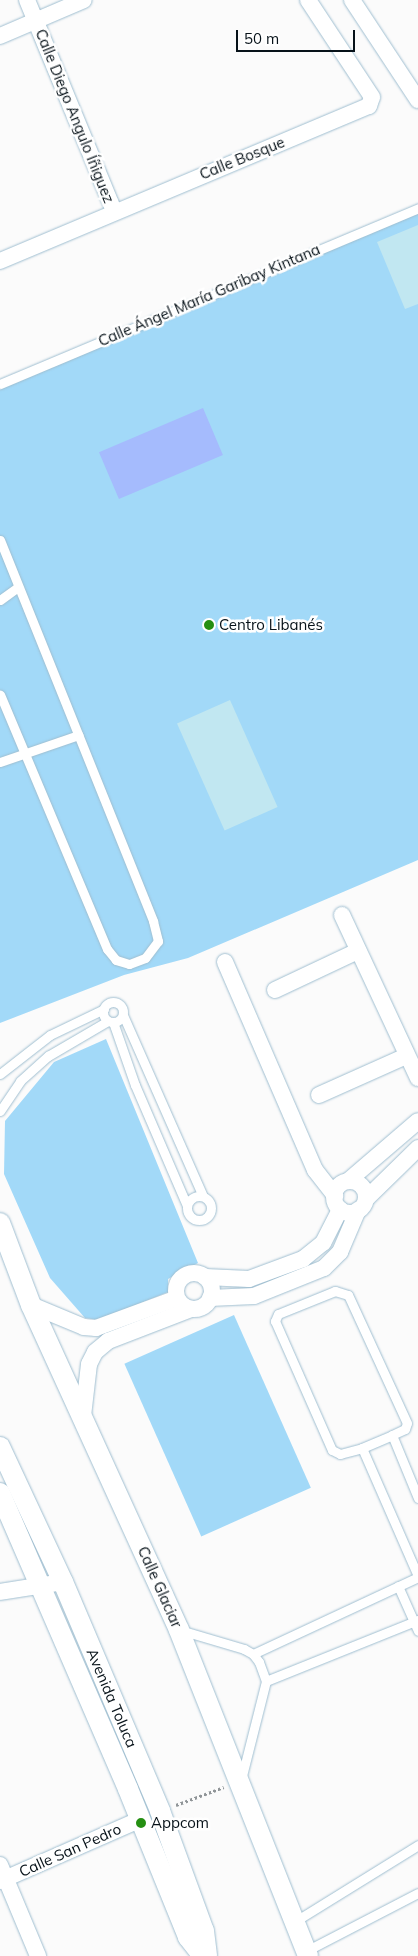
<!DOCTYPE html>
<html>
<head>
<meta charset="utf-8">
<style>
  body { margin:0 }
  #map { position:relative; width:418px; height:1956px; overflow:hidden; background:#fbfbfb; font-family:Mulish,sans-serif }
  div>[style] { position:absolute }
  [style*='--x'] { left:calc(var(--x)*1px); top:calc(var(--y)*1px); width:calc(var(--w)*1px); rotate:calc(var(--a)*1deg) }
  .green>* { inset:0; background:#a2d9f8; transform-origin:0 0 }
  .water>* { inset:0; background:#a5bbfd; transform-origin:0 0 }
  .building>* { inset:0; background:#c1e7f1; transform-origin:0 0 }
  .path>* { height:3px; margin-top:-1.5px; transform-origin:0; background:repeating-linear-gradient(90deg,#909598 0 2.5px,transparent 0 5px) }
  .roads { filter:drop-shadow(0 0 1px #9fbed0) drop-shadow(0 0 1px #9fbed0) }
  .service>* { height:9px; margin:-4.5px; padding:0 4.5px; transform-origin:4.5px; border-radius:4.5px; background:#fff }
  .service>.ring { margin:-4.5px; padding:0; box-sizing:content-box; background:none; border:9px solid #fff; border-radius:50% }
  .minor>* { height:16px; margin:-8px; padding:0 8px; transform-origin:8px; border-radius:8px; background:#fff }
  .minor>.ring { margin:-8px; padding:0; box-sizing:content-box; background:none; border:16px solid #fff; border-radius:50% }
  .tertiary>* { height:20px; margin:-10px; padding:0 10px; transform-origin:10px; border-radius:10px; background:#fff }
  .dots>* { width:14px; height:14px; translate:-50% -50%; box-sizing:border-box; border:2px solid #fff; border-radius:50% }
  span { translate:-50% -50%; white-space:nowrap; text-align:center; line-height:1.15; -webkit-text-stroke:5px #fff; paint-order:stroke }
  .street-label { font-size:15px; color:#071219 }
  .poi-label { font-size:15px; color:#071219 }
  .left { translate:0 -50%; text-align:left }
  .scale { position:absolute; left:236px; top:30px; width:119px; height:22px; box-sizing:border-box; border:2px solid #071219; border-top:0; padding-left:6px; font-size:15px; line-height:18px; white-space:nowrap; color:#071219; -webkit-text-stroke:4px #fff; paint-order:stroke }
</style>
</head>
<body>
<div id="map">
  <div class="green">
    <i style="clip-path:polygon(418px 213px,418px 860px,188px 958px,124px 975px,0 1023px,0 389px)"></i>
    <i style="clip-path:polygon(106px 1039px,198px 1263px,168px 1279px,168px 1292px,99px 1320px,85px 1318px,50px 1278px,4px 1174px,5px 1121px,54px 1062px)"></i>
    <i style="left:234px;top:1315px;width:189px;height:120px;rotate:66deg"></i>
  </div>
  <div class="water">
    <i style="left:203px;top:408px;width:51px;height:113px;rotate:67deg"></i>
  </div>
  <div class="building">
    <i style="clip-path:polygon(418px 225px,418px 304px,405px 309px,377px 242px)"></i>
    <i style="left:230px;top:700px;width:117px;height:58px;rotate:66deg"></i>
  </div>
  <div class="path">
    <i style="--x:176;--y:1805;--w:51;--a:-20.6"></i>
  </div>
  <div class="roads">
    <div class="service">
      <i style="--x:0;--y:384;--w:454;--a:-22.8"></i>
      <i style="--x:0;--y:540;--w:411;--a:68.1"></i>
      <i style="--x:153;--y:921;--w:21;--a:76"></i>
      <i style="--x:158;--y:941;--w:21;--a:127"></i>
      <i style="--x:145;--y:958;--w:17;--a:159"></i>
      <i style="--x:129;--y:964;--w:14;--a:-163"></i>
      <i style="--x:116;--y:960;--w:14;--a:-129"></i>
      <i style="--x:107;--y:949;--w:276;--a:-112.8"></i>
      <i style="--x:0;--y:600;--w:22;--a:-36"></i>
      <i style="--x:0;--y:762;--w:83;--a:-18.9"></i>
      <i class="ring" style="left:103px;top:1002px;width:11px;height:11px"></i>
      <i style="--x:123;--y:1015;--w:198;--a:66.2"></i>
      <i style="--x:113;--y:1022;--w:67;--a:70.8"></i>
      <i style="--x:135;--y:1085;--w:132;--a:66.7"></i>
      <i style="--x:0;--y:1074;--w:63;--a:-38"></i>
      <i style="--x:50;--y:1035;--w:60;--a:-25.7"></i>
      <i style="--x:0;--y:1111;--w:36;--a:-56"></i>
      <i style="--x:20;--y:1081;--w:38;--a:-42"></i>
      <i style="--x:48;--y:1056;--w:69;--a:-30.3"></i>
      <i class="ring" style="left:187px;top:1196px;width:15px;height:15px"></i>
      <i style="--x:362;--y:1448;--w:33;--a:-23"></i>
      <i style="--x:418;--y:1498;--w:68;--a:-112.4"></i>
      <i style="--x:392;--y:1435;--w:14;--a:-25"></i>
      <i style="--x:405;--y:1429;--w:6;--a:-72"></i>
      <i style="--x:407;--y:1423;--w:141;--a:-114.7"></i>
      <i style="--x:348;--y:1295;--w:14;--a:-163"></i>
      <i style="--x:335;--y:1291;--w:61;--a:158"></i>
      <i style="--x:278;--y:1314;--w:8;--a:113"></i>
      <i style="--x:275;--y:1321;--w:141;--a:66.2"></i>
      <i style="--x:332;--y:1450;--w:9;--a:27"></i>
      <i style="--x:340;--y:1454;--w:23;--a:-15"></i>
      <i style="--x:362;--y:1448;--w:140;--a:66.4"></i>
      <i style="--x:398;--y:1586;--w:49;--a:66"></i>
      <i style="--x:180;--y:1630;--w:67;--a:16.5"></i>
      <i style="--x:244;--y:1649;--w:10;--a:29"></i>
      <i style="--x:253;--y:1654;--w:10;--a:53"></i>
      <i style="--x:259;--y:1662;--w:20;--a:70"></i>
      <i style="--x:266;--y:1681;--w:102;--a:104.2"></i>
      <i style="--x:253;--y:1654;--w:182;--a:-25"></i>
      <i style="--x:266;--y:1681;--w:164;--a:-21.9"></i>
      <i style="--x:294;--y:1922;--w:146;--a:-31.8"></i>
      <i style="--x:306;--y:1951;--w:126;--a:-27.4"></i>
    </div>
    <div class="minor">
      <i style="--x:27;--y:0;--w:228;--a:67.6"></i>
      <i style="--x:352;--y:0;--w:120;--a:56.6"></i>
      <i style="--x:0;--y:36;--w:91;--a:-23.2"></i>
      <i style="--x:0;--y:261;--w:400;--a:-22.8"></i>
      <i style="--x:369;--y:106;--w:9;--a:-72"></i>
      <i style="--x:372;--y:97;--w:116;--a:-123.4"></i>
      <i style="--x:342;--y:915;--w:180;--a:65"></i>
      <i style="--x:225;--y:962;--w:227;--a:66.6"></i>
      <i style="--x:315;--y:1170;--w:33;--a:52"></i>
      <i style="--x:275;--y:990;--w:92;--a:-25.2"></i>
      <i style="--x:319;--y:1095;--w:95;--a:-24.1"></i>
      <i style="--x:348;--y:1181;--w:92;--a:-40.6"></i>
      <i class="ring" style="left:334px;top:1181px;width:16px;height:16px"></i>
      <i style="--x:366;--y:1199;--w:73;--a:-44.4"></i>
      <i class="ring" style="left:176px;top:1273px;width:20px;height:20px"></i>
      <i style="--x:205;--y:1277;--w:44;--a:2.6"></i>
      <i style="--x:249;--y:1279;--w:58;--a:-20.3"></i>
      <i style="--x:303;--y:1259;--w:26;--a:-39"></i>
      <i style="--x:323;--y:1243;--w:38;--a:-63"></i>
      <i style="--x:210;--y:1298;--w:44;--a:-2.6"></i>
      <i style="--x:254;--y:1296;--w:75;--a:-21.8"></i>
      <i style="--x:324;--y:1268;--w:23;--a:-45"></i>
      <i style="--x:340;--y:1252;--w:46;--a:-66.8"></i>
      <i style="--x:31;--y:1305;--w:57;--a:22.5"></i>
      <i style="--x:84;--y:1327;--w:12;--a:5"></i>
      <i style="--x:96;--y:1328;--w:86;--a:-20.3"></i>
      <i style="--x:83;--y:1416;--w:52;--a:-83.4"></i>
      <i style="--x:89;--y:1364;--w:13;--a:-63"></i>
      <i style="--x:95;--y:1352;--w:17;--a:-40"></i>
      <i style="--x:108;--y:1341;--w:89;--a:-21.1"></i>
      <i style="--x:0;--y:1592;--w:64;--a:-9"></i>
      <i style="--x:0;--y:1865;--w:99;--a:67.3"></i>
      <i style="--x:0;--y:1881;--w:154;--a:-23.7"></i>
    </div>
    <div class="tertiary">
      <i style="--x:0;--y:1223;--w:88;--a:69.3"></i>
      <i style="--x:31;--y:1305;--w:357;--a:65.5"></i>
      <i style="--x:179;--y:1630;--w:351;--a:68.4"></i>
      <i style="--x:0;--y:1447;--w:149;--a:65"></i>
      <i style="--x:63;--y:1582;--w:249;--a:67"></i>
      <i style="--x:160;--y:1811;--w:128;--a:69.9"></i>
      <i style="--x:204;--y:1931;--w:25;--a:83"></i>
      <i style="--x:0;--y:1493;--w:322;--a:66.6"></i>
      <i style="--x:128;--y:1789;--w:160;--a:67.9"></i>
      <i style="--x:188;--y:1937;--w:24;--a:52"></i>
    </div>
  </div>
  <div class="dots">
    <i style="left:209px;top:625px;background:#258f12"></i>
    <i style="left:141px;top:1823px;background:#258f12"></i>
  </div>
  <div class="street-label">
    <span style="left:75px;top:116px;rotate:68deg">Calle Diego Angulo Íñiguez</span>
    <span style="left:242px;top:158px;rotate:-22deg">Calle Bosque</span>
    <span style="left:209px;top:295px;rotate:-23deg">Calle Ángel María Garibay Kintana</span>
    <span style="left:160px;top:1587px;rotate:66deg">Calle Glaciar</span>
    <span style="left:112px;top:1698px;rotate:67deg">Avenida Toluca</span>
    <span style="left:70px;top:1850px;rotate:-24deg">Calle San Pedro</span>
  </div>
  <div class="poi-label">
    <span class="left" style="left:219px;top:625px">Centro Libanés</span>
    <span class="left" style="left:151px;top:1823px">Appcom</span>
  </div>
  <div class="scale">50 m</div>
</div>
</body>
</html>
